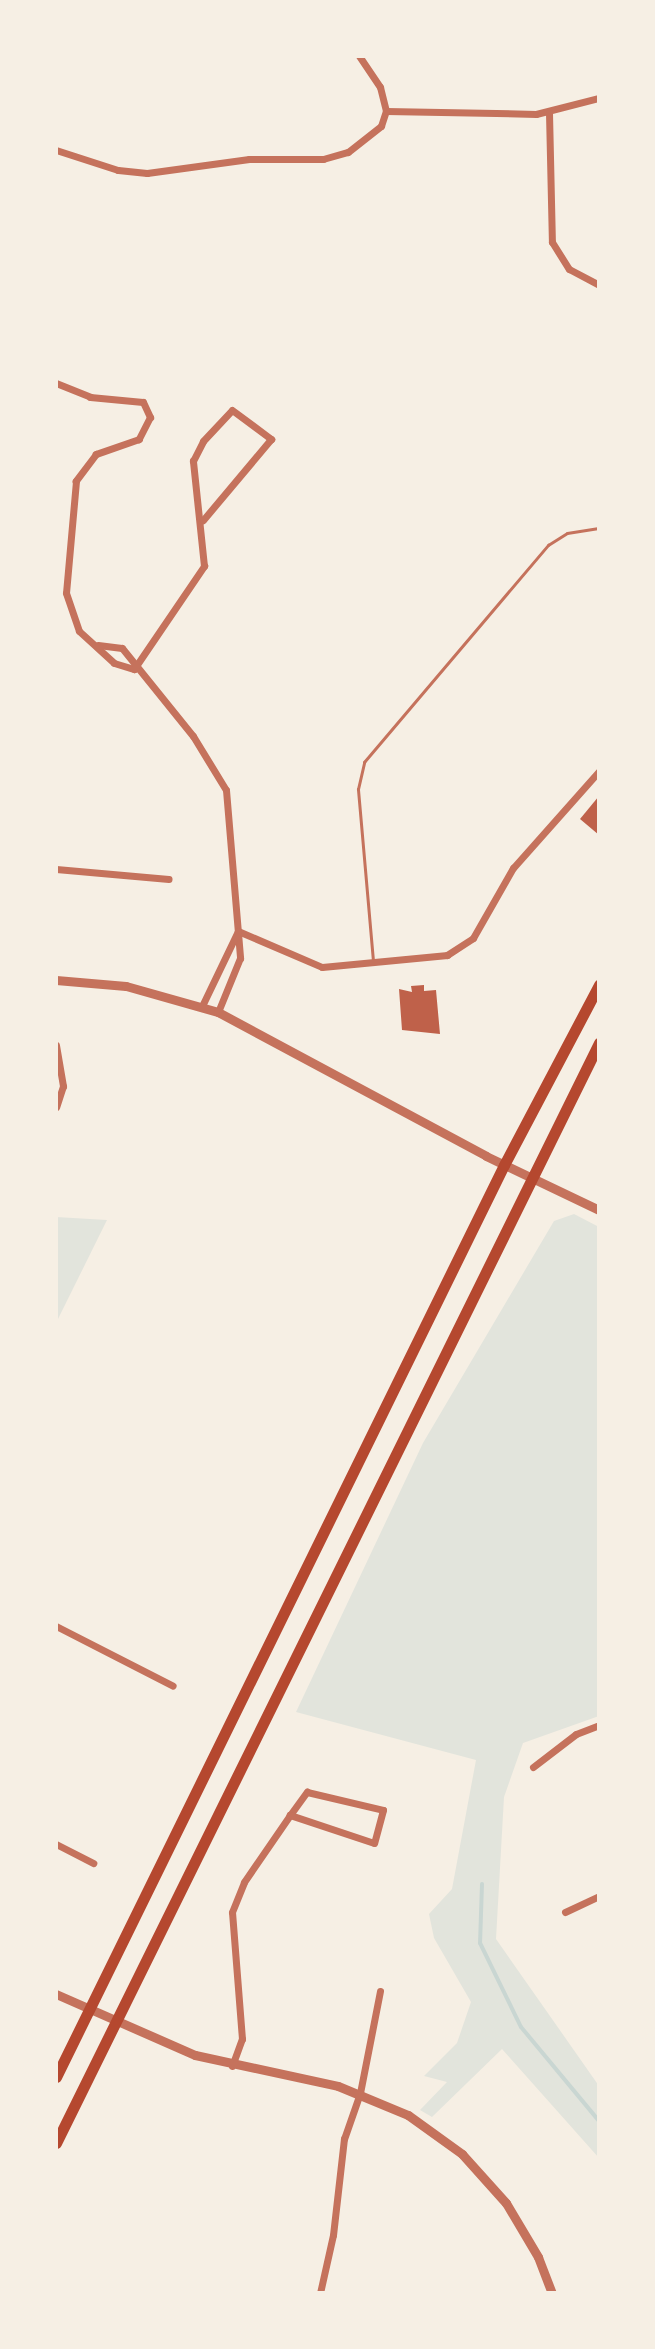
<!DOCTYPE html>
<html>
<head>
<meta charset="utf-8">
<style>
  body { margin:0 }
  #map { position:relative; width:655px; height:2349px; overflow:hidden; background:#f6efe4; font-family:"Nunito Sans",sans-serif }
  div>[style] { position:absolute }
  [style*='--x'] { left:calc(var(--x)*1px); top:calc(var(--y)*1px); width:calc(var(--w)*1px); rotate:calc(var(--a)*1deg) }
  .green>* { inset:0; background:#e2e4dc }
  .stream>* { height:4px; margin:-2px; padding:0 2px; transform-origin:2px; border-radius:2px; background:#c9d6d2 }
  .building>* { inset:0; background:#bf614a }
  .service>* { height:3px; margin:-1.5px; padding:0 1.5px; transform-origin:1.5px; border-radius:1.5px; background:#c5725c }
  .minor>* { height:7px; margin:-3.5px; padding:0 3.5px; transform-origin:3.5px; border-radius:3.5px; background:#c5725c }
  .tertiary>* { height:9px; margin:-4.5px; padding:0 4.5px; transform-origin:4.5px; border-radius:4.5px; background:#c5725c }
  .primary>* { height:11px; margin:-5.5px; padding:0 5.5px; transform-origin:5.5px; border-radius:5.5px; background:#b5482f }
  span { translate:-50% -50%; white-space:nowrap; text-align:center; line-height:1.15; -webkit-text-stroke:8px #f6efe4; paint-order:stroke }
  .frame { position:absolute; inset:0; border:58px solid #f6efe4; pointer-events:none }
</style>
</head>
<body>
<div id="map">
  <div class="green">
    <i style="clip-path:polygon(574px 1214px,599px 1227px,599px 1716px,523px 1743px,504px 1797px,496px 1939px,599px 2086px,599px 2158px,502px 2049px,432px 2117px,420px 2110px,447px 2082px,424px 2076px,457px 2043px,471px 2002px,434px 1938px,429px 1914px,452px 1889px,476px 1760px,296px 1712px,423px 1443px,554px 1221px)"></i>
    <i style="clip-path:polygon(56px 1217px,107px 1220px,57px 1321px,56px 1321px)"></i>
  </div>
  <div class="stream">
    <i style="--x:482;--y:1884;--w:59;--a:91.9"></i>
    <i style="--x:480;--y:1943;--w:93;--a:64"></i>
    <i style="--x:521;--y:2027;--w:122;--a:50.3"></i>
  </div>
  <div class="building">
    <i style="clip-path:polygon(599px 796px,599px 835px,580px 819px)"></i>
    <i style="clip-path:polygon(424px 985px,424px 991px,436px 990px,440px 1034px,402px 1030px,399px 989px,412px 992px,411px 986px)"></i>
  </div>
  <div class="service">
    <i style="--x:373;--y:961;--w:173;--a:-95"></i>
    <i style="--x:358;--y:789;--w:28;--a:-77"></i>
    <i style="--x:364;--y:762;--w:285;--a:-49.7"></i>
    <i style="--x:548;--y:545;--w:22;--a:-32"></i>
    <i style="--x:567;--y:533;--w:32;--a:-9"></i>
  </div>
  <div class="minor">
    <i style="--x:386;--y:111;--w:150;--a:1.1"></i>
    <i style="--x:536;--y:114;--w:65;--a:-14.3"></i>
    <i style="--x:549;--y:113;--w:129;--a:88.7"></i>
    <i style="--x:552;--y:242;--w:32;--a:58"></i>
    <i style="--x:569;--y:269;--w:34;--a:28"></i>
    <i style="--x:56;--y:150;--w:65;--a:17.9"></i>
    <i style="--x:118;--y:170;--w:29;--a:6"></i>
    <i style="--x:147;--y:173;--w:103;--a:-7.8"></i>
    <i style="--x:249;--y:159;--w:74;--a:0"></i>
    <i style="--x:323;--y:159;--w:26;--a:-16"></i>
    <i style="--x:348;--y:152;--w:42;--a:-38.2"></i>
    <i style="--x:381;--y:126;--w:16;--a:-72"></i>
    <i style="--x:386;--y:111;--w:25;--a:-104"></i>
    <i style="--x:380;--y:87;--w:37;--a:-124"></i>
    <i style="--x:56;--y:383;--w:37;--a:22"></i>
    <i style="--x:90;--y:397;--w:53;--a:5.4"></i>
    <i style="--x:143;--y:402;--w:17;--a:65"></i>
    <i style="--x:150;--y:417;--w:25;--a:117"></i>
    <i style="--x:139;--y:439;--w:46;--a:160.8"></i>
    <i style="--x:96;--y:454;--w:34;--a:127"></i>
    <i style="--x:76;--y:481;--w:112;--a:95.1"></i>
    <i style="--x:66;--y:593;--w:40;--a:71.1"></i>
    <i style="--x:79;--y:631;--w:47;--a:42.4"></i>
    <i style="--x:114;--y:663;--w:21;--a:17"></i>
    <i style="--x:98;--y:645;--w:24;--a:7"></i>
    <i style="--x:122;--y:648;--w:113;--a:51.1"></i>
    <i style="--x:193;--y:736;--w:63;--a:58.6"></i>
    <i style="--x:226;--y:790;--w:169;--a:85.2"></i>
    <i style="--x:240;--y:958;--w:58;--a:112.2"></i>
    <i style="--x:134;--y:669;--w:125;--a:-55.8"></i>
    <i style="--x:204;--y:566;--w:106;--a:-96"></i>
    <i style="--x:193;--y:461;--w:22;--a:-63"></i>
    <i style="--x:203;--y:441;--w:42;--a:-46.9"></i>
    <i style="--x:232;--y:410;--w:49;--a:36.6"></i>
    <i style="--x:271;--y:439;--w:106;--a:130"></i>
    <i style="--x:56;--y:869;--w:113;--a:5.1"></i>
    <i style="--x:238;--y:931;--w:91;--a:23.2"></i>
    <i style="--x:322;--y:967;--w:126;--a:-5.5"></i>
    <i style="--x:447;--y:955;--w:31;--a:-33"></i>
    <i style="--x:473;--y:938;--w:81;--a:-60.3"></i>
    <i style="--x:513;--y:868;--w:130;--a:-48.4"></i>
    <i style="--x:202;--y:1006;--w:83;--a:-64.4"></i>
    <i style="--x:56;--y:1045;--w:42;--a:80.3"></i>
    <i style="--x:63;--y:1086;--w:22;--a:108"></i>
    <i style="--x:56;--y:1626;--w:131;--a:27.1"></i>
    <i style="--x:533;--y:1767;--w:54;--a:-37.5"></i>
    <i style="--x:576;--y:1734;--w:25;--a:-21"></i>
    <i style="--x:56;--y:1844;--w:42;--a:27.2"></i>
    <i style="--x:565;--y:1912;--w:38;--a:-25"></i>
    <i style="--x:232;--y:2066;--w:29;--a:-70"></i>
    <i style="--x:242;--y:2039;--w:127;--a:-94.5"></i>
    <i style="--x:232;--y:1912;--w:32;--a:-68"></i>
    <i style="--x:244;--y:1882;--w:81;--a:-55.5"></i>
    <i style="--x:290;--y:1815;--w:29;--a:-54"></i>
    <i style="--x:307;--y:1792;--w:78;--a:13.3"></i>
    <i style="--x:383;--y:1810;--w:34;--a:105"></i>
    <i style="--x:374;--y:1843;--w:89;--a:-161.6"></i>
    <i style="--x:320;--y:2293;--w:59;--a:-77.4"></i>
    <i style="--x:333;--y:2235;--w:97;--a:-83.5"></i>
    <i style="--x:344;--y:2139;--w:49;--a:-70.8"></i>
    <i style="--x:360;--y:2093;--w:104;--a:-78.9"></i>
  </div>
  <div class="tertiary">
    <i style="--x:56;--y:980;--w:70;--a:4.9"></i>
    <i style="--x:126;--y:986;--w:96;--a:15.8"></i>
    <i style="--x:218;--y:1012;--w:304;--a:28.2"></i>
    <i style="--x:486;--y:1156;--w:125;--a:25.5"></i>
    <i style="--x:56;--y:1994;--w:152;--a:23.7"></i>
    <i style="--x:195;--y:2055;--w:146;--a:12.2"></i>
    <i style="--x:338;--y:2086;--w:76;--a:22.5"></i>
    <i style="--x:408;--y:2115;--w:67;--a:35.8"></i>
    <i style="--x:462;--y:2154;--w:66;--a:48.1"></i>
    <i style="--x:506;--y:2203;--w:63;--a:59.3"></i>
    <i style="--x:538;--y:2257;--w:39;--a:69"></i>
  </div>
  <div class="primary">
    <i style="--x:56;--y:2077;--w:1016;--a:-63.84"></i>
    <i style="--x:504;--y:1165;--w:204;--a:-62.2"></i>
    <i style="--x:56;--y:2143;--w:1227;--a:-63.73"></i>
  </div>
  <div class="frame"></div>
</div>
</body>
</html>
